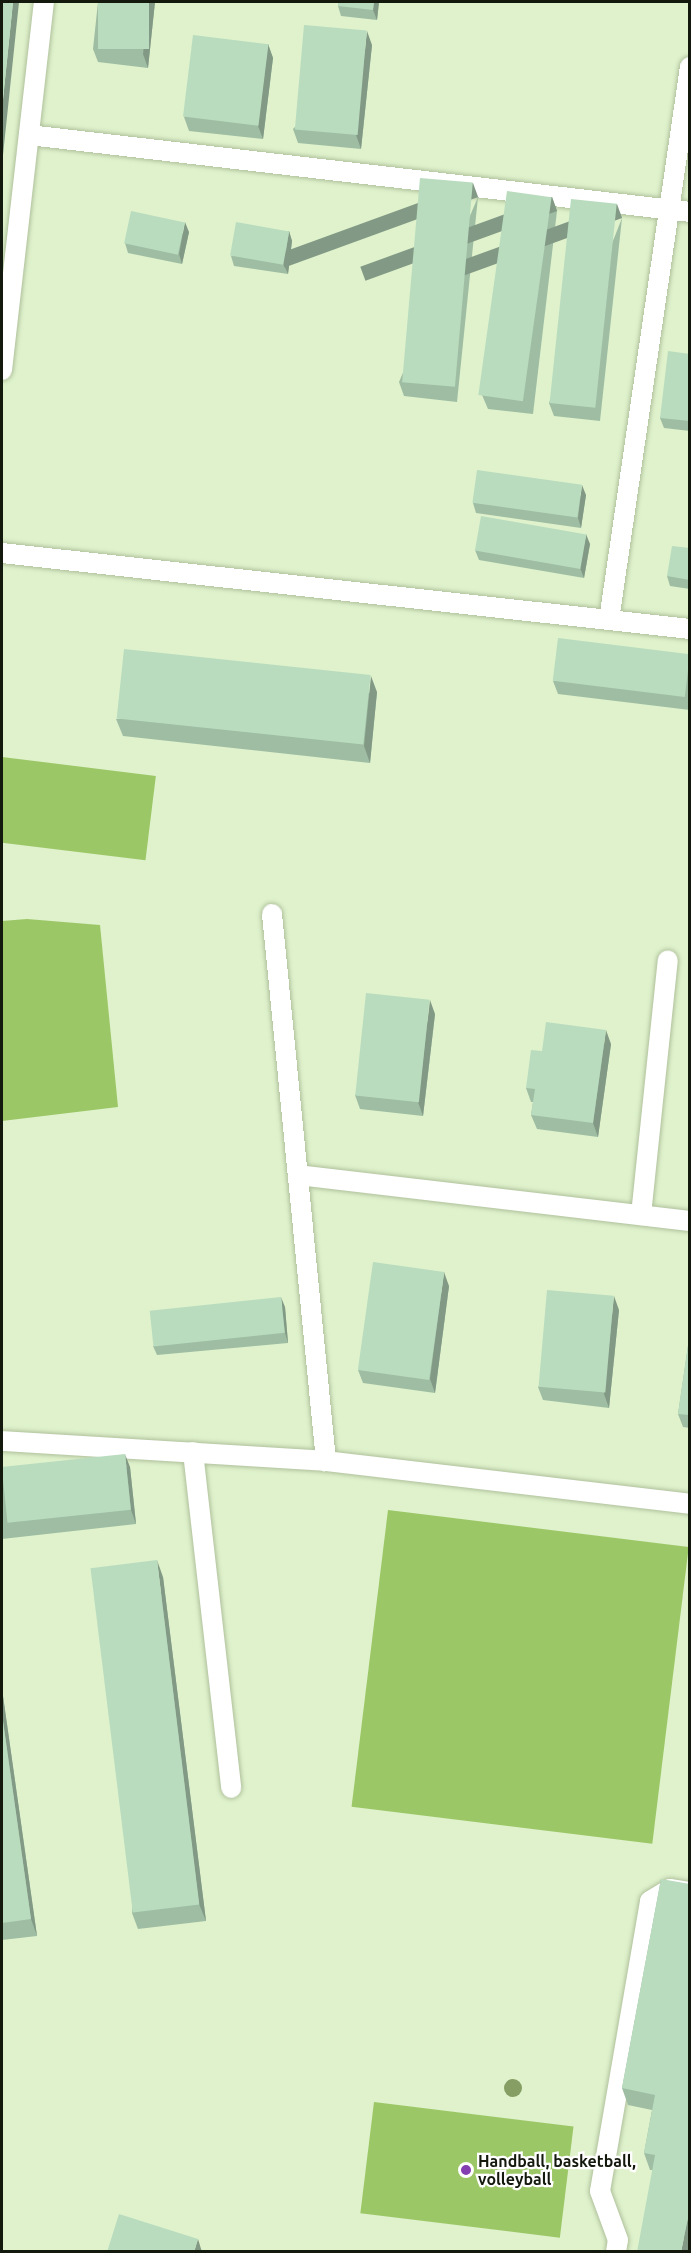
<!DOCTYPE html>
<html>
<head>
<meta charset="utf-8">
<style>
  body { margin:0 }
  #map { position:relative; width:691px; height:2253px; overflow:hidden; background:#dff2cc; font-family:Ubuntu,sans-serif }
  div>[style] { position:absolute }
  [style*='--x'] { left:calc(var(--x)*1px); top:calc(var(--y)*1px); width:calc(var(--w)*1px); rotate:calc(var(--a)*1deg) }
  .green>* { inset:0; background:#9cc767; transform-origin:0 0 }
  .roads { filter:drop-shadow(0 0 2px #afc19c) drop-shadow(0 0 2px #afc19c) }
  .service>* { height:20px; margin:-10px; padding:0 10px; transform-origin:10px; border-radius:10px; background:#fff }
  .trees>* { width:18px; height:18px; margin:-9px; border-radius:50%; background:#869e63 }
  .wall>* { inset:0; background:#9fbda3 }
  .shaded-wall>* { inset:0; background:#829a85; transform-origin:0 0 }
  .building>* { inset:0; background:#b9dcbe; transform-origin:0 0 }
  .dots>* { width:16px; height:16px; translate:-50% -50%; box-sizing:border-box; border:3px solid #fff; border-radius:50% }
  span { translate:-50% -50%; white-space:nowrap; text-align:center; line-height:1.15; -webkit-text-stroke:4.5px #fff; paint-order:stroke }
  .poi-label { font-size:16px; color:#13190c; font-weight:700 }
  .left { translate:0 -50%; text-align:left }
  .frame { position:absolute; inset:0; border:3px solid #13190c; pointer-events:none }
</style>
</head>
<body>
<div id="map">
  <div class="green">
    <i style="left:2px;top:757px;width:155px;height:85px;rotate:7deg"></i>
    <i style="clip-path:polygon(27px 919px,100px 925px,118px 1107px,2px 1121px,2px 921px)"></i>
    <i style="left:388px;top:1510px;width:303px;height:299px;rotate:7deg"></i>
    <i style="left:374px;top:2102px;width:201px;height:112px;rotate:7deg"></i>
  </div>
  <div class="roads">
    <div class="service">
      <i style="--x:29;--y:135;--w:665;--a:6.64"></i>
      <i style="--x:2;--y:370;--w:370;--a:-83.5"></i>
      <i style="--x:2;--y:553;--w:692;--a:6.3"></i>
      <i style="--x:609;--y:620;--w:559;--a:-81.67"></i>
      <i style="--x:272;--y:914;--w:550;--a:84.36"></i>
      <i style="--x:298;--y:1175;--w:395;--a:6.7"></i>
      <i style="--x:641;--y:1215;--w:256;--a:-84"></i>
      <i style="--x:2;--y:1441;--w:325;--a:3.5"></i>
      <i style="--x:326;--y:1461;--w:367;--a:6.7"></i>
      <i style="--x:193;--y:1452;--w:338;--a:83.5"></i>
      <i style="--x:616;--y:2252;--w:12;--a:-81"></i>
      <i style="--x:618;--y:2240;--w:52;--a:-110.2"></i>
      <i style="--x:600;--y:2191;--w:294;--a:-80.2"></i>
      <i style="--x:650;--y:1901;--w:23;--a:-31"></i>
      <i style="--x:670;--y:1889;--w:20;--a:9"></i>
    </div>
  </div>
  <div class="trees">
    <i style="left:513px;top:2088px"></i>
  </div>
  <div class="wall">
    <i style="clip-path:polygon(98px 2px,155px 2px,148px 68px,98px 62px,93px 49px)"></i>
    <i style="clip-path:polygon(338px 2px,379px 2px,377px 20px,341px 16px,338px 6px)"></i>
    <i style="clip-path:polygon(268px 44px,273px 58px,263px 139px,189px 131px,184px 117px)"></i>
    <i style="clip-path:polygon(372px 45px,361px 149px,298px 143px,293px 129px)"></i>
    <i style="clip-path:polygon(478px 197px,457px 402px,404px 396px,399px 382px)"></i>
    <i style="clip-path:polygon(552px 197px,557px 211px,533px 414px,488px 409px,482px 395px)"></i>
    <i style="clip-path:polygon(622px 218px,600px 421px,554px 416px,549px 403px)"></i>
    <i style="clip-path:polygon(289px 231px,292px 241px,288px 274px,234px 266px,231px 256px)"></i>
    <i style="clip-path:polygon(189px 232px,182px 264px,128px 253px,125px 243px)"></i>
    <i style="clip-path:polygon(690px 354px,690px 431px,664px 428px,660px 418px)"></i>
    <i style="clip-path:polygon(586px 495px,581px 528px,476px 513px,473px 503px)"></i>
    <i style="clip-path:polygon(590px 544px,584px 578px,479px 560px,475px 550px)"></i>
    <i style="clip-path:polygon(690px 548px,690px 589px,670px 586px,667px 576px)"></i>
    <i style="clip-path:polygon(690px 654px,690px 710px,558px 694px,553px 681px)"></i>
    <i style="clip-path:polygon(377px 692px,370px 763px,123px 736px,116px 719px)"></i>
    <i style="clip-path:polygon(435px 1014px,423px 1116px,360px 1109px,355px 1095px)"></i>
    <i style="clip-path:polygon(611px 1044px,598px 1137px,537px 1129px,531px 1115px,533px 1102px,531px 1102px,526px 1088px,542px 1051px)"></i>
    <i style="clip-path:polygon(449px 1286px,435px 1393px,363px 1383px,358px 1370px)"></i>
    <i style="clip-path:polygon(285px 1307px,288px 1343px,157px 1355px,153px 1346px)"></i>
    <i style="clip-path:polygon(619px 1310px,609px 1408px,543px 1400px,538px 1387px)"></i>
    <i style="clip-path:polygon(690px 1332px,690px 1428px,683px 1427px,678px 1414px)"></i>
    <i style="clip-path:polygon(2px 1467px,130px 1467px,136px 1524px,2px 1539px)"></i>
    <i style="clip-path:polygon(163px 1577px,206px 1921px,138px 1929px,132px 1913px)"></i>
    <i style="clip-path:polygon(2px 1689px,37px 1936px,2px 1940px)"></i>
    <i style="clip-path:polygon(661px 1879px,690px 2252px,652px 2170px,650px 2170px,644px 2153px,652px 2110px,628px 2105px,622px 2088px)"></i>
  </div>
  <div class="shaded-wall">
    <i style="clip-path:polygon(13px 2px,19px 2px,3px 155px,2px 150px,2px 109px)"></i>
    <i style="clip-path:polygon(149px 2px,155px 2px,148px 68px,143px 54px)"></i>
    <i style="clip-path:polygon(374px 2px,379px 2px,377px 20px,373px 10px)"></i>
    <i style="clip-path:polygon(367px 31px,372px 45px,361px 149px,356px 135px)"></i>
    <i style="clip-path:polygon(268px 44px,273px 58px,263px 139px,258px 126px)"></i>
    <i style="left:473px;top:183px;width:15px;height:206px;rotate:70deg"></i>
    <i style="left:552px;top:197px;width:15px;height:204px;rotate:70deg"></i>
    <i style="left:617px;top:204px;width:15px;height:204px;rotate:70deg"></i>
    <i style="clip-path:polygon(185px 222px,189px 232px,182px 264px,179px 254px)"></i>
    <i style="clip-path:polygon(289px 231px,292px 241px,288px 274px,284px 265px)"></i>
    <i style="clip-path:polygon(582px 485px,586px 495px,581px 528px,578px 518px)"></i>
    <i style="clip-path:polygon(586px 534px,590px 544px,584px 578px,580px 568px)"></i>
    <i style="clip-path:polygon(371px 676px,377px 692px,370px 763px,364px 746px)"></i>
    <i style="clip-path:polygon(430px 1000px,435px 1014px,423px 1116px,418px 1102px)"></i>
    <i style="clip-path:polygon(606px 1030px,611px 1044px,598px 1137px,593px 1123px)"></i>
    <i style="clip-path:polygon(444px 1272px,449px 1286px,435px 1393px,430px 1379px)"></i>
    <i style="clip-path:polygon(614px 1296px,619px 1310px,609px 1408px,604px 1394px)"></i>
    <i style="clip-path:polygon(281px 1297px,285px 1307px,288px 1343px,285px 1333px)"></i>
    <i style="clip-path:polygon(125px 1454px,130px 1467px,136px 1524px,131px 1510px)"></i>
    <i style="clip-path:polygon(157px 1560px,163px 1577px,206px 1921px,199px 1904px)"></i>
    <i style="clip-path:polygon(2px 1689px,37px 1936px,31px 1919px,2px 1714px)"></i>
    <i style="clip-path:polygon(690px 2208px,690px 2252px,681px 2252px)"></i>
    <i style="clip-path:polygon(198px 2239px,202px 2252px,194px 2252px)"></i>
  </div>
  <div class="building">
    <i style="clip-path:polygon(2px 2px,13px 2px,2px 109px)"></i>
    <i style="left:98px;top:2px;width:51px;height:47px"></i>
    <i style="clip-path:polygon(338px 2px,374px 2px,373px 10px,338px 6px)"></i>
    <i style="left:304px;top:25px;width:63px;height:105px;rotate:5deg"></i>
    <i style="left:193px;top:35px;width:76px;height:82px;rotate:7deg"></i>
    <i style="left:420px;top:178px;width:53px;height:205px;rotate:5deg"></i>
    <i style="left:507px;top:191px;width:45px;height:206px;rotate:8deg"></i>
    <i style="left:571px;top:199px;width:46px;height:205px;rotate:6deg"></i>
    <i style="left:131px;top:211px;width:55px;height:33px;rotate:12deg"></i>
    <i style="left:236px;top:222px;width:54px;height:34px;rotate:10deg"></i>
    <i style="clip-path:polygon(668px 351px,690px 354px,690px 421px,660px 418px)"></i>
    <i style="left:477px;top:470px;width:106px;height:33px;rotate:8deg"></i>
    <i style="left:481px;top:516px;width:107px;height:35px;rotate:10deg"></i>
    <i style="clip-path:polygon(672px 546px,690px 548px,690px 580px,667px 576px)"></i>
    <i style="left:558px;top:638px;width:133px;height:43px;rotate:7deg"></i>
    <i style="left:124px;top:649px;width:248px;height:70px;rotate:6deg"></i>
    <i style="left:366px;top:993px;width:64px;height:103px;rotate:6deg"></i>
    <i style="clip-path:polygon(546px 1022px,606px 1030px,593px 1123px,531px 1115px,535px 1089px,526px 1088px,531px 1050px,542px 1051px)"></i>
    <i style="left:373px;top:1262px;width:72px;height:109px;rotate:8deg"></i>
    <i style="left:547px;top:1290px;width:67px;height:97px;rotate:5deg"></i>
    <i style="left:281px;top:1297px;width:36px;height:132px;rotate:84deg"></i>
    <i style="clip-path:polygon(690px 1332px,690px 1415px,678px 1414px)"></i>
    <i style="left:125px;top:1454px;width:56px;height:124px;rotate:84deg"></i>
    <i style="left:157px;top:1560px;width:347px;height:67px;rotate:83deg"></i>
    <i style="clip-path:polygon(2px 1714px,31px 1919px,2px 1923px)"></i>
    <i style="clip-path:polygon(661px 1879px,690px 1884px,690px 2208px,681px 2252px,637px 2252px,655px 2155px,644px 2153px,655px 2095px,622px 2088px)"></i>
    <i style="clip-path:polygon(119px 2214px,198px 2239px,194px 2252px,107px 2252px)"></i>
  </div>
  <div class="dots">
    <i style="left:466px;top:2170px;background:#833eb1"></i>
  </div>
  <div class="poi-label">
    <span class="left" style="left:478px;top:2170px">Handball, basketball,<br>volleyball</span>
  </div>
  <div class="frame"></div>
</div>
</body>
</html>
